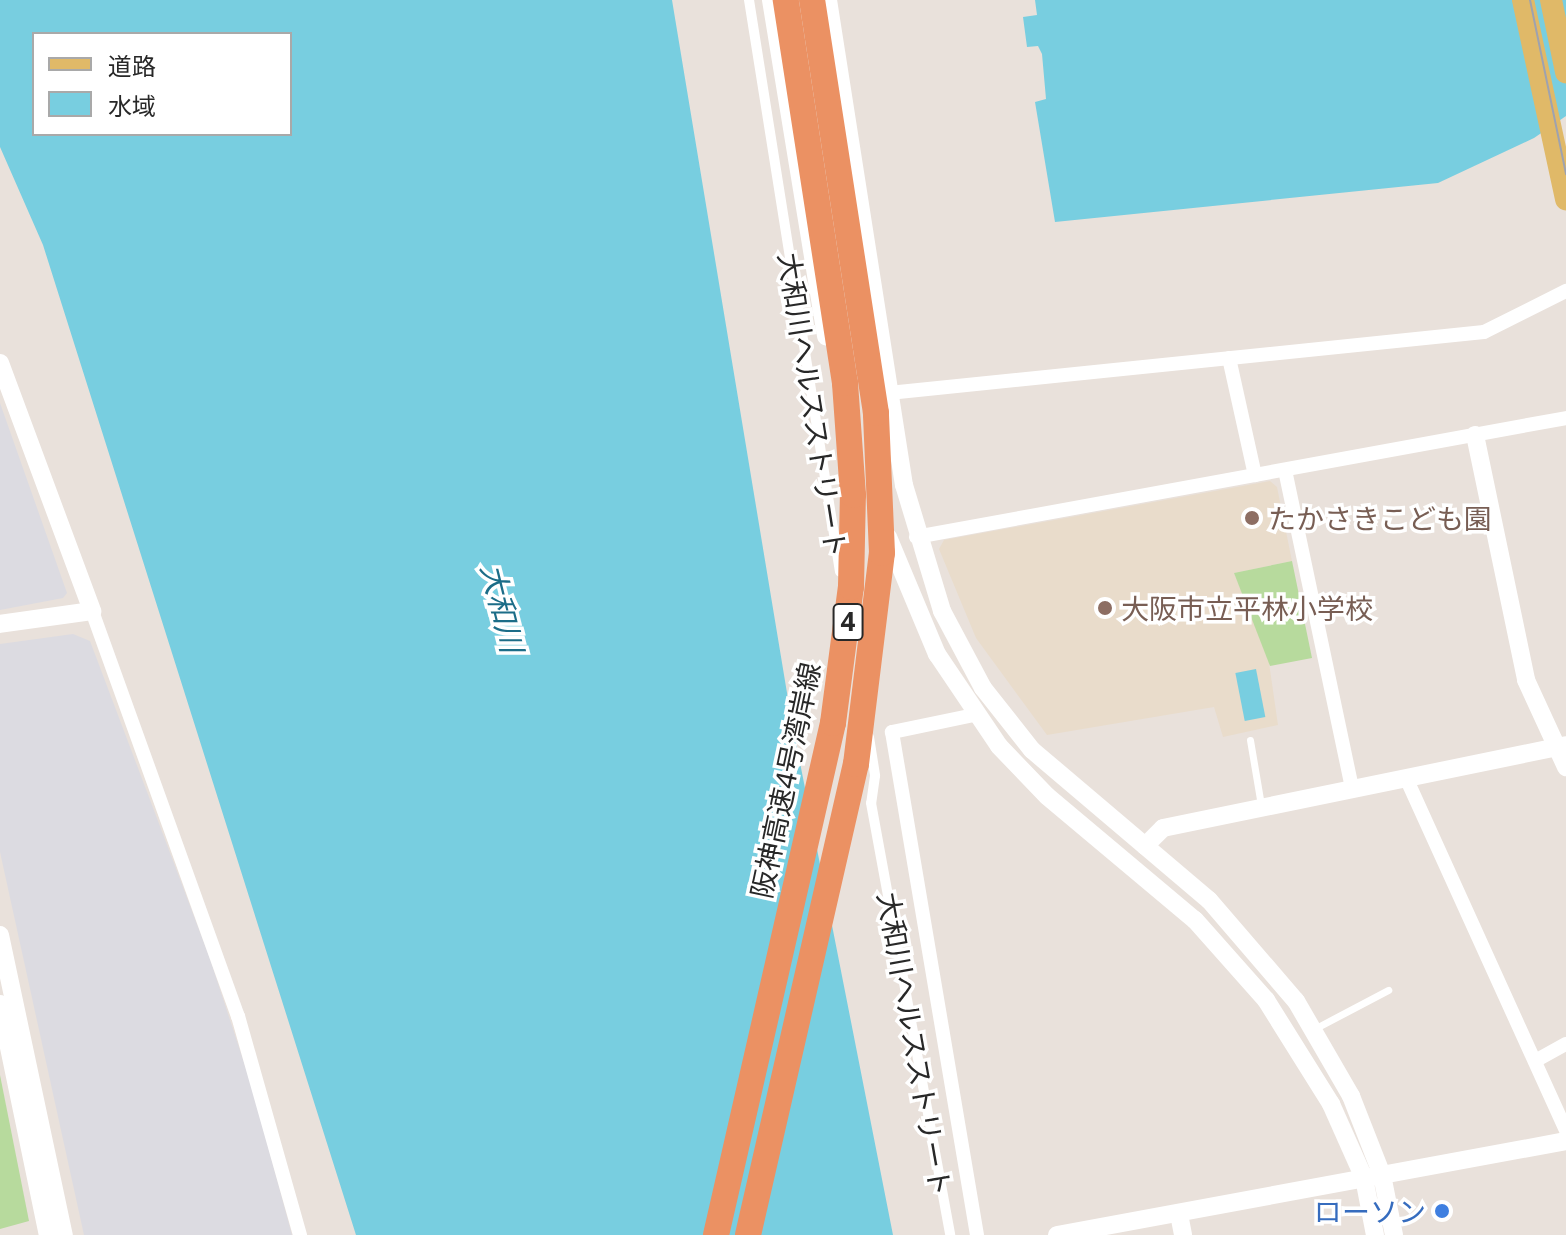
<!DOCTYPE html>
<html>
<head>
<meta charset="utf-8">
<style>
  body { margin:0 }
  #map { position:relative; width:1566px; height:1235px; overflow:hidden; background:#e9e1db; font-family:"Noto Sans","Noto Sans JP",sans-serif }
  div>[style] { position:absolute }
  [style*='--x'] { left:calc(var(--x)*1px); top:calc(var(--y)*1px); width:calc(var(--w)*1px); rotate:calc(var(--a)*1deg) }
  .industrial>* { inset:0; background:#dcdbe1 }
  .education>* { inset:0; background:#e9dccb }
  .green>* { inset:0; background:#b7da9d }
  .water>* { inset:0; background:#78cee0; transform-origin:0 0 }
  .service>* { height:7px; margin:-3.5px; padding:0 3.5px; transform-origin:3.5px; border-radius:3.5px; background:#fff }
  .pedestrian>* { height:10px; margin:-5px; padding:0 5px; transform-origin:5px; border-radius:5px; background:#fff }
  .minor>* { height:14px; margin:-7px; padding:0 7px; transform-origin:7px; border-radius:7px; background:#fff }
  .tertiary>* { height:18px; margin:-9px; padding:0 9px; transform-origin:9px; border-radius:9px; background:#fff }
  .primary>* { height:22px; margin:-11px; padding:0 11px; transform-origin:11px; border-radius:11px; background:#e0b968 }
  .motorway>* { height:26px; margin:-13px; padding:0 13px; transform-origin:13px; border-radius:13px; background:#eb9163 }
  .tram>* { height:2px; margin:-1px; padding:0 1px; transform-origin:1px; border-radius:1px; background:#9ea2b0 }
  .dots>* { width:22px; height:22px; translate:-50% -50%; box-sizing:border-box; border:4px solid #fff; border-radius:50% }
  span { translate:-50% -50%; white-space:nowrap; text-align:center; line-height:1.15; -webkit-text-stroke:7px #fff; paint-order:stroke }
  .shield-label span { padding:2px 6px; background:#fff; border:2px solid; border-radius:6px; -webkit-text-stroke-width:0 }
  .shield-label { font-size:26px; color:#282828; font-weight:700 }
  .street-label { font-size:28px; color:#282828 }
  .education-label { font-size:28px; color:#785e54 }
  .left { translate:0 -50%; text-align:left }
  .shop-label { font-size:28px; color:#366cbe }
  .right { translate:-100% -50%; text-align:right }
  .water-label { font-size:30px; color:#1c6d88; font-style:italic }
  .legend { position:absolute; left:32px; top:32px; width:260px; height:104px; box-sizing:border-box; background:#fff; border:2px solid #a9a9a9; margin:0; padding:10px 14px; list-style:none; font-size:24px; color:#282828 }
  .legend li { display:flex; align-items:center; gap:16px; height:40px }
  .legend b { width:40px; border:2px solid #a9a9a9 }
</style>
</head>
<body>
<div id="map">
  <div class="industrial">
    <i style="clip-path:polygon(0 403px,67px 593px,63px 598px,0 610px)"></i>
    <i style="clip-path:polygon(73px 634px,90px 641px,209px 956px,252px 1087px,292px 1235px,84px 1235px,0 852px,0 644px)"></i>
  </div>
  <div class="education">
    <i style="clip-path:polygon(1270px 481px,1277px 487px,1292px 561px,1234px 573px,1268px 656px,1278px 725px,1223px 737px,1214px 707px,1047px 735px,976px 638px,939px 549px,944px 540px)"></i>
  </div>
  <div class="green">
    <i style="clip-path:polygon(1292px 561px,1312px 658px,1270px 666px,1234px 573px)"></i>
    <i style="clip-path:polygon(0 1075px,29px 1221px,0 1229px)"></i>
  </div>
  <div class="water">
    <i style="clip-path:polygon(evenodd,0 0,672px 0,791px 717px,893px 1235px,356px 1235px,43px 245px,0 147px,0 0,34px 34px,290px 34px,290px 134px,34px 134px,34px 34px)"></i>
    <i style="clip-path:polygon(1035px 0,1566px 0,1566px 116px,1534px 138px,1438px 183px,1055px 222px,1035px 102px,1046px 99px,1042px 54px,1038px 46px,1027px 47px,1023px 17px,1037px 15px)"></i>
    <i style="left:1256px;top:669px;width:49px;height:21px;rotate:79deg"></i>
  </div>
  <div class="service">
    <i style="--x:1250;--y:740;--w:66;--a:80.4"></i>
    <i style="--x:1314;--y:1029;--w:84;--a:-27.8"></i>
  </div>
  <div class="pedestrian">
    <i style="--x:749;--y:0;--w:579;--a:80.96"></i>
    <i style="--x:869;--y:737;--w:39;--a:81"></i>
    <i style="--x:875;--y:776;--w:27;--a:98"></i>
    <i style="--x:871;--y:803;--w:439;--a:79.6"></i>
  </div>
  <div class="minor">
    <i style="--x:1229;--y:358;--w:120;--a:77.5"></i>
    <i style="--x:879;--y:394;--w:608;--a:-5.85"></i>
    <i style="--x:1484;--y:332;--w:92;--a:-26.6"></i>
    <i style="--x:1285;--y:470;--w:326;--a:78.1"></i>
    <i style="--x:916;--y:537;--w:661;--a:-10.37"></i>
    <i style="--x:92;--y:611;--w:431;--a:70.2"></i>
    <i style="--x:238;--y:1016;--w:228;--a:74.2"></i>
    <i style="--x:974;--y:715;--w:84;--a:168.3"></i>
    <i style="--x:892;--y:732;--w:510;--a:80.41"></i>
    <i style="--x:1407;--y:780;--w:384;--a:65.6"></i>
    <i style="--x:1535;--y:1061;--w:35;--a:-29"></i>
  </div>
  <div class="tertiary">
    <i style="--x:771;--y:0;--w:341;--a:80.7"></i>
    <i style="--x:828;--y:0;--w:491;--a:81.1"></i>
    <i style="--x:904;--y:485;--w:132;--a:73.2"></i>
    <i style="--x:942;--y:611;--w:87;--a:62"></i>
    <i style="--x:983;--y:688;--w:79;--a:51.7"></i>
    <i style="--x:1032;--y:750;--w:232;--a:40.3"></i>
    <i style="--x:1209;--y:900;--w:133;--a:49.3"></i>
    <i style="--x:1296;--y:1001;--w:110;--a:59.9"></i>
    <i style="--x:1351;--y:1096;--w:85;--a:68.6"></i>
    <i style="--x:1382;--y:1175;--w:61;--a:78.7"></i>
    <i style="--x:0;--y:363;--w:265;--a:69.6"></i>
    <i style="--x:92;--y:611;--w:93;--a:172"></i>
    <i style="--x:1475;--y:435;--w:250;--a:78.2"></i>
    <i style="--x:1526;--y:680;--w:96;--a:65.3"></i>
    <i style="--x:888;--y:537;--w:127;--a:67.3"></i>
    <i style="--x:937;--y:654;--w:111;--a:56"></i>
    <i style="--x:999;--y:746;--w:69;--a:46.2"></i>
    <i style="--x:1047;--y:796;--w:193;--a:40"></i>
    <i style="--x:1195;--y:920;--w:107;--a:48.4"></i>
    <i style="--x:1266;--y:1000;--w:123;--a:58"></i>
    <i style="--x:1331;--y:1104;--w:81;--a:66"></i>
    <i style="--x:1364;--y:1178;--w:58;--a:79.1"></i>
    <i style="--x:1145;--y:846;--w:25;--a:-45"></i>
    <i style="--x:1163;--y:828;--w:411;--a:-11.6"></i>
    <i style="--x:0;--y:935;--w:307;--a:78"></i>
    <i style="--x:0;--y:1004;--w:236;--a:78.3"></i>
    <i style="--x:1179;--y:1214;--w:21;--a:79"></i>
    <i style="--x:1057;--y:1235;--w:518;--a:-10.46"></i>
  </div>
  <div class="primary">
    <i style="--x:1523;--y:0;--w:204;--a:77.8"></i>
    <i style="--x:1551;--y:0;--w:74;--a:78.2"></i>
  </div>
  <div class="motorway">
    <i style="--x:716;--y:1235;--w:525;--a:-77.13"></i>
    <i style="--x:833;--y:723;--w:137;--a:-82.5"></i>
    <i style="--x:851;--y:587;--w:92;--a:-88.8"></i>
    <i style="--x:853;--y:495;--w:112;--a:-94.1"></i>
    <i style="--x:845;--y:383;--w:388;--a:-98.8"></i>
    <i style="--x:748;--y:1235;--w:483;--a:-77.1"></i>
    <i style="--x:856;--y:764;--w:213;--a:-83"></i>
    <i style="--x:882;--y:553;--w:140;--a:-92.5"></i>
    <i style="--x:876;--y:413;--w:418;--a:-98.8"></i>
  </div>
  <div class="tram">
    <i style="--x:1530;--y:0;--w:178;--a:78.3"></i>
  </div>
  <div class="dots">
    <i style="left:1252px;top:518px;background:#8d6e63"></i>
    <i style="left:1105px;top:608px;background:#8d6e63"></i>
    <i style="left:1442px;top:1211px;background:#3f7fe0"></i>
  </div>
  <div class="shield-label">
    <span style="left:848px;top:622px">4</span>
  </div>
  <div class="street-label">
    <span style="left:813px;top:405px;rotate:81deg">大和川ヘルスストリート</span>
    <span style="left:785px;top:780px;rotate:-78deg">阪神高速4号湾岸線</span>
    <span style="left:915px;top:1044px;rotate:80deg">大和川ヘルスストリート</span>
  </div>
  <div class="education-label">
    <span class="left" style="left:1268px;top:518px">たかさきこども園</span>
    <span class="left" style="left:1121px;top:608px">大阪市立平林小学校</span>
  </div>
  <div class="shop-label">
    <span class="right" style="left:1426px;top:1211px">ローソン</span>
  </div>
  <div class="water-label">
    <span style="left:502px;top:608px;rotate:76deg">大和川</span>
  </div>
  <ul class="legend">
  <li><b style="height:10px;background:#e0b968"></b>道路</li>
  <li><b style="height:22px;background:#78cee0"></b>水域</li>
  </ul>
</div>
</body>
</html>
